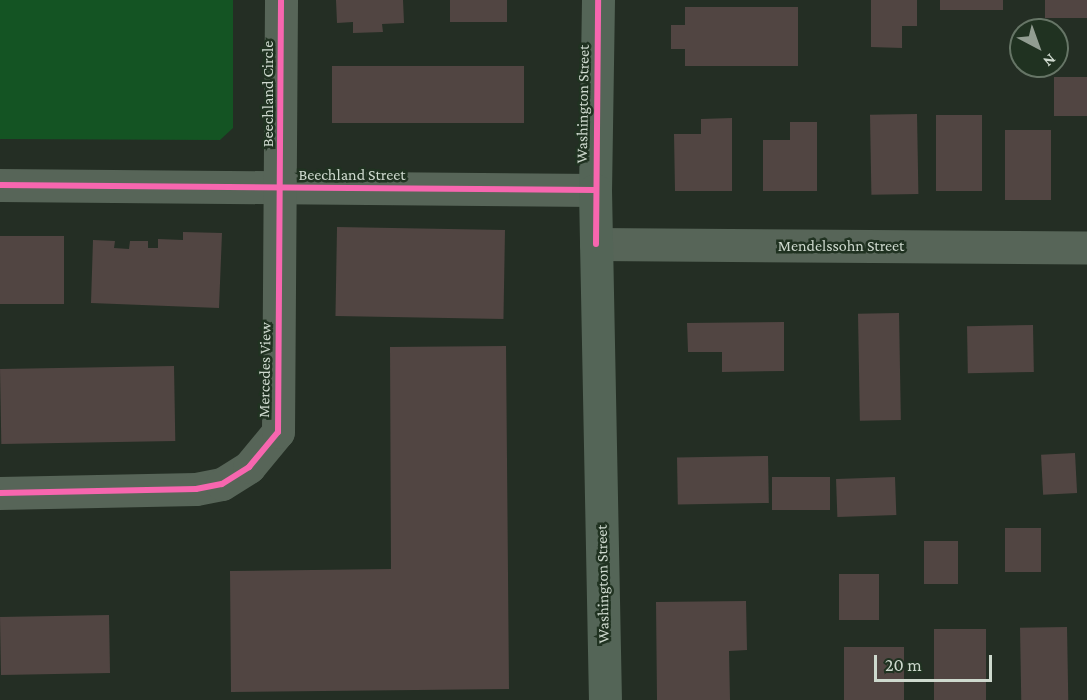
<!DOCTYPE html>
<html>
<head>
<meta charset="utf-8">
<style>
  body { margin:0 }
  #map { position:relative; width:1087px; height:700px; overflow:hidden; background:#242e24; font-family:"Crimson Pro",serif }
  div>[style] { position:absolute }
  [style*='--x'] { left:calc(var(--x)*1px); top:calc(var(--y)*1px); width:calc(var(--w)*1px); rotate:calc(var(--a)*1deg) }
  .green>* { inset:0; background:#145423 }
  .building>* { inset:0; background:#514542; transform-origin:0 0 }
  .minor>* { height:33px; margin:-16.5px; padding:0 16.5px; transform-origin:16.5px; border-radius:16.5px; background:#576558 }
  .primary>* { height:33px; margin:-16.5px; padding:0 16.5px; transform-origin:16.5px; border-radius:16.5px; background:#546557 }
  .cycleway>* { height:6px; margin:-3px; padding:0 3px; transform-origin:3px; border-radius:3px; background:#f766af }
  span { translate:-50% -50%; white-space:nowrap; text-align:center; line-height:1.15; -webkit-text-stroke:5px #203221; paint-order:stroke }
  .street-label { font-size:16px; color:#ced9ce }
  .north { position:absolute; left:1009px; top:18px; width:60px; height:60px; box-sizing:border-box; background:#203221; border:2px solid #667566; border-radius:50%; rotate:139deg; font-size:16px; font-weight:700; line-height:24px; text-align:center; color:#ced9ce }
  .north::after { content:''; display:block; margin:auto; width:21px; height:27px; background:#929d92; clip-path:polygon(50% 0,100% 100%,50% 72%,0 100%) }
  .scale { position:absolute; left:874px; top:655px; width:118px; height:27px; box-sizing:border-box; border:3px solid #ced9ce; border-top:0; padding-left:8px; font-size:18px; line-height:21px; white-space:nowrap; color:#ced9ce; -webkit-text-stroke:4px #203221; paint-order:stroke }
</style>
</head>
<body>
<div id="map">
  <div class="green">
    <i style="clip-path:polygon(0 0,233px 0,233px 128px,220px 140px,0 139px)"></i>
  </div>
  <div class="building">
    <i style="clip-path:polygon(336px 0,403px 0,404px 23px,382px 24px,383px 32px,353px 33px,353px 22px,337px 23px)"></i>
    <i style="left:450px;top:0;width:57px;height:22px"></i>
    <i style="clip-path:polygon(871px 0,917px 0,917px 26px,902px 26px,902px 48px,871px 47px)"></i>
    <i style="left:940px;top:0;width:63px;height:10px"></i>
    <i style="left:1045px;top:0;width:42px;height:18px"></i>
    <i style="clip-path:polygon(685px 7px,798px 7px,798px 66px,685px 66px,685px 49px,671px 49px,671px 25px,685px 25px)"></i>
    <i style="left:524px;top:66px;width:57px;height:192px;rotate:90deg"></i>
    <i style="left:1054px;top:77px;width:33px;height:39px"></i>
    <i style="left:917px;top:114px;width:80px;height:47px;rotate:89deg"></i>
    <i style="left:936px;top:115px;width:46px;height:76px"></i>
    <i style="clip-path:polygon(732px 118px,732px 191px,675px 191px,674px 134px,701px 134px,701px 119px)"></i>
    <i style="clip-path:polygon(790px 122px,817px 122px,817px 191px,763px 191px,763px 140px,790px 140px)"></i>
    <i style="left:1005px;top:130px;width:46px;height:70px"></i>
    <i style="left:505px;top:230px;width:89px;height:168px;rotate:91deg"></i>
    <i style="clip-path:polygon(183px 232px,222px 233px,219px 308px,91px 303px,93px 240px,115px 241px,114px 248px,129px 249px,130px 241px,148px 241px,148px 248px,158px 248px,158px 239px,183px 240px)"></i>
    <i style="left:0;top:236px;width:64px;height:68px"></i>
    <i style="left:899px;top:313px;width:107px;height:41px;rotate:89deg"></i>
    <i style="clip-path:polygon(784px 322px,784px 371px,722px 372px,722px 352px,688px 352px,687px 323px)"></i>
    <i style="left:1033px;top:325px;width:47px;height:66px;rotate:89deg"></i>
    <i style="clip-path:polygon(506px 346px,509px 689px,231px 692px,230px 571px,391px 569px,390px 347px)"></i>
    <i style="left:174px;top:366px;width:75px;height:174px;rotate:89deg"></i>
    <i style="left:1075px;top:453px;width:40px;height:34px;rotate:87deg"></i>
    <i style="left:768px;top:456px;width:47px;height:91px;rotate:89deg"></i>
    <i style="left:830px;top:477px;width:33px;height:58px;rotate:90deg"></i>
    <i style="left:895px;top:477px;width:38px;height:59px;rotate:88deg"></i>
    <i style="left:1041px;top:528px;width:44px;height:36px;rotate:90deg"></i>
    <i style="left:924px;top:541px;width:34px;height:43px"></i>
    <i style="left:879px;top:574px;width:46px;height:40px;rotate:90deg"></i>
    <i style="clip-path:polygon(746px 601px,747px 650px,729px 651px,730px 700px,657px 700px,656px 602px)"></i>
    <i style="left:109px;top:615px;width:58px;height:109px;rotate:89deg"></i>
    <i style="left:1067px;top:627px;width:73px;height:47px;rotate:89deg"></i>
    <i style="left:934px;top:629px;width:52px;height:71px"></i>
    <i style="left:904px;top:647px;width:53px;height:60px;rotate:90deg"></i>
  </div>
  <div class="minor">
    <i style="--x:0;--y:185;--w:595;--a:0.48"></i>
    <i style="--x:596;--y:244;--w:491;--a:0.4"></i>
    <i style="--x:0;--y:493;--w:196;--a:-1.2"></i>
    <i style="--x:196;--y:489;--w:26;--a:-11"></i>
    <i style="--x:222;--y:484;--w:32;--a:-32"></i>
    <i style="--x:249;--y:467;--w:45;--a:-50.4"></i>
    <i style="--x:278;--y:432;--w:432;--a:-89.6"></i>
  </div>
  <div class="primary">
    <i style="--x:598;--y:0;--w:190;--a:90.9"></i>
    <i style="--x:595;--y:190;--w:510;--a:88.88"></i>
  </div>
  <div class="cycleway">
    <i style="--x:0;--y:185;--w:595;--a:0.48"></i>
    <i style="--x:596;--y:244;--w:244;--a:-89.5"></i>
    <i style="--x:0;--y:493;--w:196;--a:-1.2"></i>
    <i style="--x:196;--y:489;--w:26;--a:-11"></i>
    <i style="--x:222;--y:484;--w:32;--a:-32"></i>
    <i style="--x:249;--y:467;--w:45;--a:-50.4"></i>
    <i style="--x:278;--y:432;--w:432;--a:-89.6"></i>
  </div>
  <div class="street-label">
    <span style="left:268px;top:94px;rotate:-90deg">Beechland Circle</span>
    <span style="left:583px;top:104px;rotate:-89deg">Washington Street</span>
    <span style="left:352px;top:175px">Beechland Street</span>
    <span style="left:841px;top:246px">Mendelssohn Street</span>
    <span style="left:265px;top:370px;rotate:-89deg">Mercedes View</span>
    <span style="left:603px;top:584px;rotate:-91deg">Washington Street</span>
  </div>
  <div class="north">N</div>
  <div class="scale">20 m</div>
</div>
</body>
</html>
